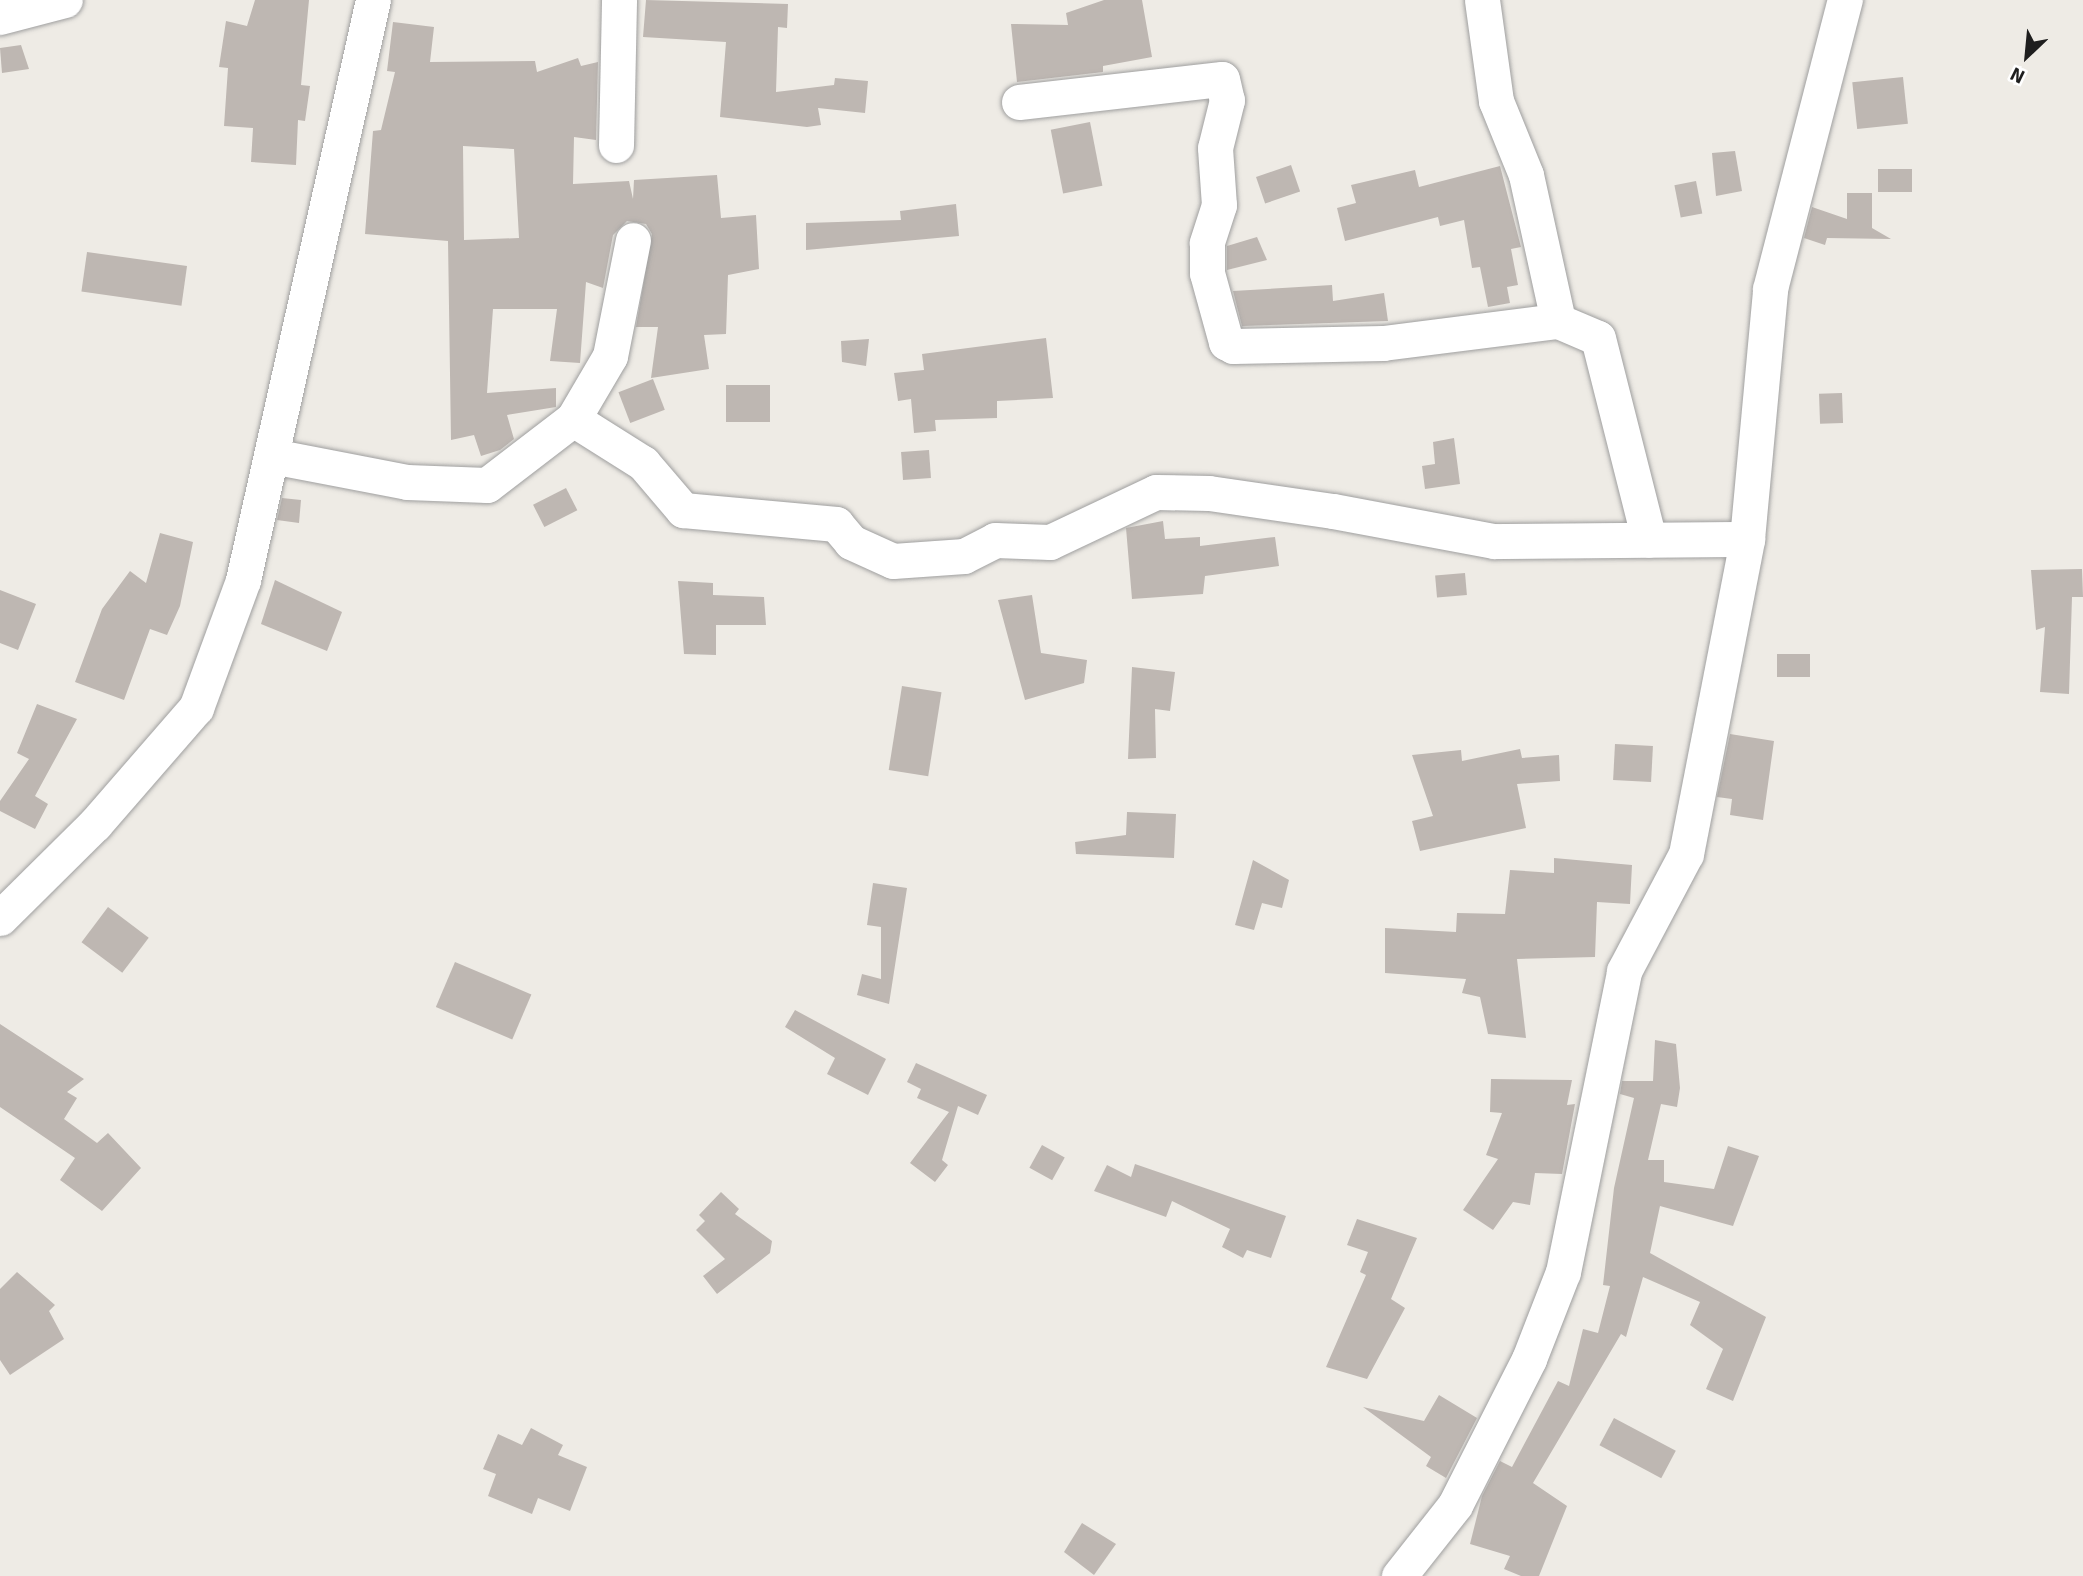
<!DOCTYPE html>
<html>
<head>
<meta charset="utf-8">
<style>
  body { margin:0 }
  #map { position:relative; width:2083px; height:1576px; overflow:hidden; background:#eeebe5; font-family:Signika,sans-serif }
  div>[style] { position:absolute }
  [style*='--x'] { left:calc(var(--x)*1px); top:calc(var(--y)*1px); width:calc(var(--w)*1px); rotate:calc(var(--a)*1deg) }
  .building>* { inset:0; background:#beb7b2; transform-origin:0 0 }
  .roads { filter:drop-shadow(0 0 2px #9f9f9f) drop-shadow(0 0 2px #9f9f9f) }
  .minor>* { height:35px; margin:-17.5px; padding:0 17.5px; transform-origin:17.5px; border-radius:17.5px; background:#fff }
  span { translate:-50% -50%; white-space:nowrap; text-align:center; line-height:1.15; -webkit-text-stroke:7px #fff; paint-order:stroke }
  .north { position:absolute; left:1992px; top:21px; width:70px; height:70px; -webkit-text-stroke:5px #fff; paint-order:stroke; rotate:206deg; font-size:19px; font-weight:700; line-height:28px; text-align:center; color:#1e1e1e }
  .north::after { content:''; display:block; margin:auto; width:24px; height:32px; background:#1e1e1e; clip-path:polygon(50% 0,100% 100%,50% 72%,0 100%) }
</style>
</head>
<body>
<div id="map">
  <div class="building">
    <i style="clip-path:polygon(255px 0,309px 0,301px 85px,310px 86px,305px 121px,298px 120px,296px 165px,251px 162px,253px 128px,224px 126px,228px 68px,219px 67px,226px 21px,247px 26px)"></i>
    <i style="clip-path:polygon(646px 0,788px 4px,787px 28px,778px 27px,776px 92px,834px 85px,835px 78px,868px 81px,865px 113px,818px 108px,821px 125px,807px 127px,720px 117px,726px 42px,643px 37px)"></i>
    <i style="clip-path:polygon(1104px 0,1142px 0,1152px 57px,1103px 66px,1103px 72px,1017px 82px,1011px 24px,1068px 25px,1066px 13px)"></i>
    <i style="clip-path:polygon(evenodd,393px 22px,434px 27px,430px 62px,535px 61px,537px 72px,578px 58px,581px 66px,598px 62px,596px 140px,574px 137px,573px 184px,629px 181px,633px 199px,634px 180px,717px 175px,721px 218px,756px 215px,759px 269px,728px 275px,726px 334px,704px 335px,709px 369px,651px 378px,658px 327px,636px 327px,652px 234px,646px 224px,627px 221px,613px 235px,603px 288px,586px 282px,580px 363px,550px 361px,557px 309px,493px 309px,487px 393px,556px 388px,556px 407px,507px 415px,514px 439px,500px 450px,481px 456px,474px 435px,451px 440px,448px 241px,365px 234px,373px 131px,381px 130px,395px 72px,387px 71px,393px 22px,463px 146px,514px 149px,519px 238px,464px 240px,463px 146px)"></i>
    <i style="clip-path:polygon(21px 45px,29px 69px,2px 73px,0 48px)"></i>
    <i style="left:1903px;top:77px;width:47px;height:51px;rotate:84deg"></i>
    <i style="left:1090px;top:122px;width:65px;height:40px;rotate:79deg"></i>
    <i style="clip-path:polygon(1735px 151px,1742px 191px,1716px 196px,1712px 153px)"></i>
    <i style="left:1291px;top:165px;width:28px;height:37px;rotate:71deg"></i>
    <i style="clip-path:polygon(1500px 166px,1521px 247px,1511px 249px,1518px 285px,1507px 287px,1510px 303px,1488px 307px,1480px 267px,1472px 268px,1464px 220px,1440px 226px,1438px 217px,1345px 241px,1337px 208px,1356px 203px,1351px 185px,1415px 170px,1419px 187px)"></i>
    <i style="left:1878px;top:169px;width:34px;height:23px"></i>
    <i style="left:1696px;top:181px;width:33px;height:22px;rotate:79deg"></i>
    <i style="clip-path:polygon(1847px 193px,1872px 193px,1872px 228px,1891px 239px,1827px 238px,1825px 245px,1804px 238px,1812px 207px,1847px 219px)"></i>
    <i style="clip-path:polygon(956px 204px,959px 236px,806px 250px,806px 223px,901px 220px,900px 211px)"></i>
    <i style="clip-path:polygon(1257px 237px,1267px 260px,1227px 270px,1227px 246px)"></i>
    <i style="left:87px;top:252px;width:101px;height:40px;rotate:8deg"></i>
    <i style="clip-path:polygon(1332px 285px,1333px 301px,1384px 293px,1388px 321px,1242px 326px,1233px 291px)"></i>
    <i style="clip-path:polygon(1046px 338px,1053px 398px,997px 401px,997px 418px,935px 420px,936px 431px,914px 433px,911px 399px,898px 401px,894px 373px,924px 370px,922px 354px)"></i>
    <i style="clip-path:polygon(869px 339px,866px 366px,842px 362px,841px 341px)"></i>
    <i style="left:653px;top:379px;width:33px;height:37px;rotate:69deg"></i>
    <i style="left:726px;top:385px;width:44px;height:37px"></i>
    <i style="left:1842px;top:393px;width:30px;height:23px;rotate:88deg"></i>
    <i style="clip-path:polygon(1454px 438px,1460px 484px,1425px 489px,1422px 466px,1435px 464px,1433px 442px)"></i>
    <i style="left:929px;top:450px;width:28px;height:28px;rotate:86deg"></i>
    <i style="left:566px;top:488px;width:25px;height:37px;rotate:63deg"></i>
    <i style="clip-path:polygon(282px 498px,301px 500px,299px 523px,277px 520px)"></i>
    <i style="clip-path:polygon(1163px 521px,1165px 539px,1200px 537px,1200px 546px,1275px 537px,1279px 566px,1205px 576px,1203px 594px,1132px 599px,1126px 528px)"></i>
    <i style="clip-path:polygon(160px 533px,193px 542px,180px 606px,167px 635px,150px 629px,124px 700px,75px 682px,102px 609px,130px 571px,146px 583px)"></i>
    <i style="clip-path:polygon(2082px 569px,2083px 597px,2072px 597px,2069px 694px,2040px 692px,2045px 627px,2036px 630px,2031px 570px)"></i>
    <i style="left:1465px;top:573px;width:22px;height:30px;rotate:85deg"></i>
    <i style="clip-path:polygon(275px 580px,342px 612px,327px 651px,261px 624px)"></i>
    <i style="clip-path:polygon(678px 581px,713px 583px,713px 595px,764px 597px,766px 625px,716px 625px,716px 655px,684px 654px)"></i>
    <i style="clip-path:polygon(0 590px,36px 604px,18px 650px,0 643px)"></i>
    <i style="clip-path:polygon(1032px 595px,1041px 653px,1087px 660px,1084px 683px,1025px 700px,998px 600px)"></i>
    <i style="left:1777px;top:654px;width:33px;height:23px"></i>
    <i style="clip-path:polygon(1132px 667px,1175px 672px,1170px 711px,1155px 709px,1156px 758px,1128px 759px)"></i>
    <i style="left:902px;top:686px;width:40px;height:85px;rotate:9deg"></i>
    <i style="clip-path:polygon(37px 704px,77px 719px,35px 796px,48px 804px,35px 829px,0 811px,0 801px,29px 759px,17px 753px)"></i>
    <i style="clip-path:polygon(1730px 734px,1774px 741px,1763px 820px,1730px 815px,1732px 799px,1717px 797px)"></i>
    <i style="left:1615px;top:744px;width:38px;height:36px;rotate:3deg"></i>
    <i style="clip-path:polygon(1520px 749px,1522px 758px,1559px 755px,1560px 781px,1517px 784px,1526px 828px,1420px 851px,1412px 821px,1433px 816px,1412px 755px,1461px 750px,1462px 761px)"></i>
    <i style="clip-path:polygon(1127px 812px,1176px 814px,1174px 858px,1076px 854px,1075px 842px,1126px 835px)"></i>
    <i style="clip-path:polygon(1554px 858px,1632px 865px,1630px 904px,1597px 902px,1595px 957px,1517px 959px,1526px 1038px,1488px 1034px,1480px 997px,1462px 993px,1466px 979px,1385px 973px,1385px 928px,1456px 932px,1457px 913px,1505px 914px,1510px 870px,1554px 873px)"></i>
    <i style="clip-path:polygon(1253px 860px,1289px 880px,1282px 908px,1262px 903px,1254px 930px,1235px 925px)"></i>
    <i style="clip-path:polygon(873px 883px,907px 888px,889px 1004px,857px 995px,862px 974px,881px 979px,881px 927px,867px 925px)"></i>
    <i style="left:108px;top:907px;width:51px;height:44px;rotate:37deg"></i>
    <i style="left:455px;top:962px;width:83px;height:49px;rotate:23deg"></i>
    <i style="clip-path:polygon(795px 1010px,886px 1059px,868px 1095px,827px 1074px,835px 1058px,785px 1027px)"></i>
    <i style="clip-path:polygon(0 1024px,84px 1079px,67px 1092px,77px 1098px,64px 1119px,97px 1143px,108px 1133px,141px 1168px,102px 1211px,60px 1180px,75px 1158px,0 1107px)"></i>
    <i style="clip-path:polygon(1655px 1040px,1676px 1044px,1680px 1088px,1677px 1107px,1661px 1104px,1648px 1160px,1664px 1160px,1664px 1182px,1714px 1189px,1728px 1146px,1759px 1156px,1733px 1226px,1660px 1206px,1650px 1253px,1766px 1317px,1733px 1401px,1706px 1389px,1723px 1349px,1690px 1325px,1700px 1302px,1643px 1277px,1626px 1337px,1621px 1334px,1533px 1483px,1567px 1506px,1539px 1576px,1521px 1576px,1504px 1569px,1510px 1556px,1470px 1544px,1482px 1496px,1500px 1461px,1512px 1467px,1558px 1381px,1569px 1386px,1583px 1329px,1598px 1333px,1610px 1286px,1603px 1285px,1614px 1188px,1634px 1098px,1620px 1094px,1622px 1081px,1653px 1081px)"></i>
    <i style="clip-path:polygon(916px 1063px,987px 1095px,978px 1115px,958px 1106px,942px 1160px,948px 1165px,935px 1182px,910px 1163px,949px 1112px,917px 1098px,921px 1089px,907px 1082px)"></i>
    <i style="clip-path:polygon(1491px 1079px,1572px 1080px,1567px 1105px,1575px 1104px,1562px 1174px,1535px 1173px,1530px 1205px,1513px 1202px,1493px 1230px,1463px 1210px,1498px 1159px,1486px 1155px,1502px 1113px,1490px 1112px)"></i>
    <i style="left:1042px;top:1145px;width:26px;height:26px;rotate:29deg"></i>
    <i style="clip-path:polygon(1135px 1164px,1286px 1216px,1271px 1258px,1247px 1250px,1243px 1258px,1222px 1247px,1230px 1229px,1172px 1201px,1166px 1217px,1094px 1191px,1107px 1165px,1131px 1177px)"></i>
    <i style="clip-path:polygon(721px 1192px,739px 1209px,735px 1214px,772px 1241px,770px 1253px,717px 1294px,703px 1276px,725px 1259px,696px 1230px,705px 1221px,699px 1215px)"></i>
    <i style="clip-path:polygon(1357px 1219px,1417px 1238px,1391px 1299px,1405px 1308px,1367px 1379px,1326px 1367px,1366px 1275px,1360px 1272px,1368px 1252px,1347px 1245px)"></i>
    <i style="clip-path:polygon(17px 1272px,55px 1305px,49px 1311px,64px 1339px,10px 1375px,0 1360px,0 1289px)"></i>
    <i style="clip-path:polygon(1439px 1395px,1477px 1418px,1446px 1478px,1426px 1466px,1431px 1457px,1363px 1407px,1424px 1421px)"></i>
    <i style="left:1614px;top:1418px;width:70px;height:31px;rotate:28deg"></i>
    <i style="clip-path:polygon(531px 1428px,563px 1445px,558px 1455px,587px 1467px,570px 1511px,538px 1498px,532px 1514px,488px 1496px,496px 1474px,483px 1469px,498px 1434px,522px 1445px)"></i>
    <i style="clip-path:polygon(1082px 1523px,1116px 1544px,1094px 1575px,1064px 1552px)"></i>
  </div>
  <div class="roads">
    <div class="minor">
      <i style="--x:1482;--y:0;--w:102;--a:82.1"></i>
      <i style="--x:1496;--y:101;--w:80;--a:67.9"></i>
      <i style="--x:1526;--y:175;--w:149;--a:77.6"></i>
      <i style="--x:1558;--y:321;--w:43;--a:23"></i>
      <i style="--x:1598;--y:338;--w:208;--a:75.8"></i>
      <i style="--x:0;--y:17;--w:67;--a:-14.7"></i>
      <i style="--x:1019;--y:102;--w:204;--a:-6.5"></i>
      <i style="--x:1222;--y:79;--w:22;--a:77"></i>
      <i style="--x:1227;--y:100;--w:49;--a:104"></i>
      <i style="--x:1215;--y:148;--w:57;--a:86"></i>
      <i style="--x:1219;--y:205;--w:40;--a:108"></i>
      <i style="--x:1207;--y:243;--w:30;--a:90"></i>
      <i style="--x:1207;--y:273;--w:72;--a:74.6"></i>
      <i style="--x:1226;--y:342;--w:8;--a:30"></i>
      <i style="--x:1233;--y:346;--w:150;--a:-1.1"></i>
      <i style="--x:1383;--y:343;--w:176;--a:-7.2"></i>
      <i style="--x:616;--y:145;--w:145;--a:-88.8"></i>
      <i style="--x:573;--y:419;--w:83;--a:32.2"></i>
      <i style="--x:643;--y:463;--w:62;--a:49.6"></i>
      <i style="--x:683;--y:510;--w:154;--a:5.2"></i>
      <i style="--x:836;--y:524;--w:23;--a:50"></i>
      <i style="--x:851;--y:542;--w:46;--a:24.3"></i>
      <i style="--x:893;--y:561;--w:71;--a:-4"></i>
      <i style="--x:964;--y:556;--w:35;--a:-27"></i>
      <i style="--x:995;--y:540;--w:55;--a:2.1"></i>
      <i style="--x:1050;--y:542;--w:117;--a:-25.3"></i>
      <i style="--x:1156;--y:492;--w:53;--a:1.1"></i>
      <i style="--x:1209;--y:493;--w:125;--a:8.3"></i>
      <i style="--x:1333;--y:511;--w:164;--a:10.6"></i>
      <i style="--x:1494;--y:541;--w:253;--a:-0.5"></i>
      <i style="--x:272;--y:456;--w:137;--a:10.9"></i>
      <i style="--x:407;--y:482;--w:80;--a:2.1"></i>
      <i style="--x:487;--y:485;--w:108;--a:-37.5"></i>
      <i style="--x:573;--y:419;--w:73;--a:-59.6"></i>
      <i style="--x:610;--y:356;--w:118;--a:-78.8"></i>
      <i style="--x:0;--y:918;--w:134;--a:-44.7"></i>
      <i style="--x:95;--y:824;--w:154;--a:-49"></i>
      <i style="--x:196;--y:708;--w:136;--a:-69.8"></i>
      <i style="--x:243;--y:580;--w:594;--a:-77.37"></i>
      <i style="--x:1399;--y:1576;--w:90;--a:-51.7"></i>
      <i style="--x:1455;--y:1505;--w:164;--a:-63.1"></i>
      <i style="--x:1529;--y:1359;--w:93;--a:-68.7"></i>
      <i style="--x:1563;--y:1272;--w:307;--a:-78.5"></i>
      <i style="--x:1624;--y:971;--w:132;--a:-62.1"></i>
      <i style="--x:1686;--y:854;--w:321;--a:-79"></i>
      <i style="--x:1747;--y:539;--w:251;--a:-84.7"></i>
      <i style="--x:1770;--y:289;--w:299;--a:-75.5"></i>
    </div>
  </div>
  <div class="north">N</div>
</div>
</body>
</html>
